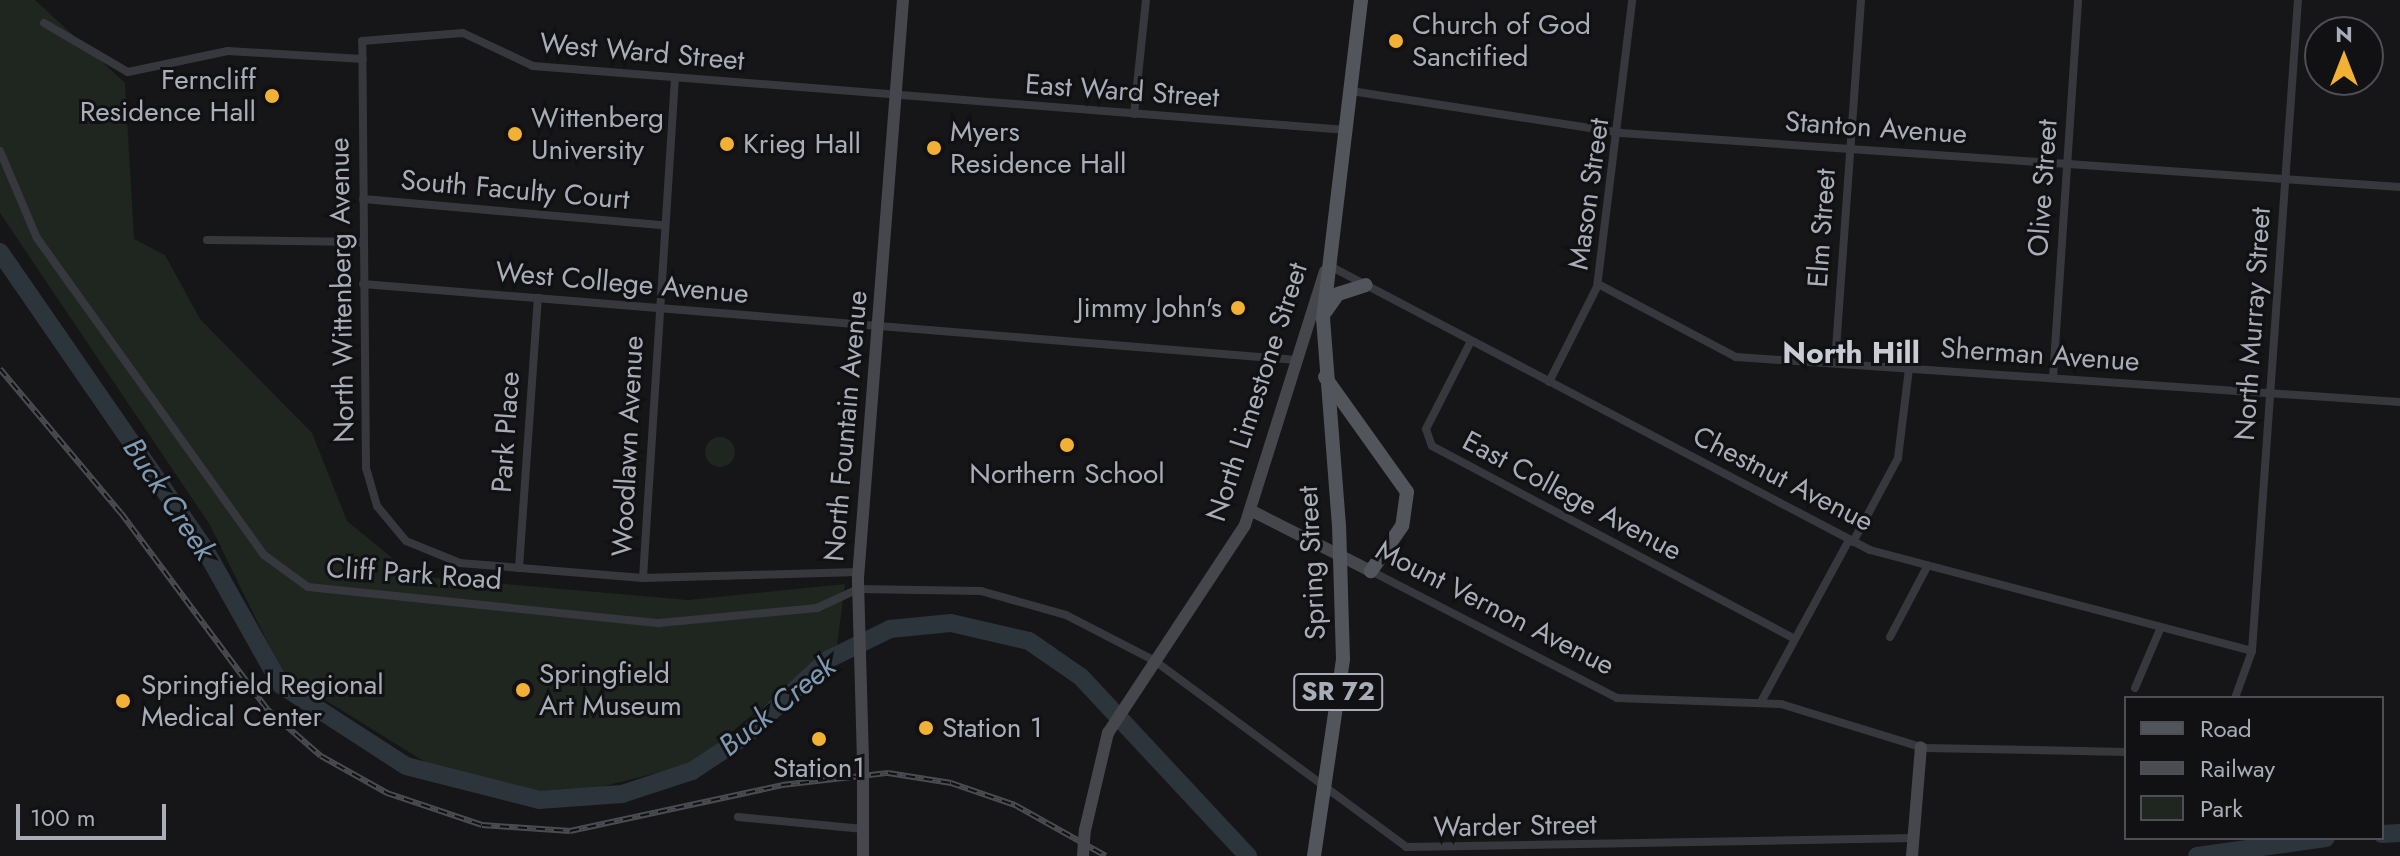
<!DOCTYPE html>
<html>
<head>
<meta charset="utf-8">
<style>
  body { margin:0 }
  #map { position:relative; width:2400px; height:856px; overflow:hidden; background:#161618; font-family:Jost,sans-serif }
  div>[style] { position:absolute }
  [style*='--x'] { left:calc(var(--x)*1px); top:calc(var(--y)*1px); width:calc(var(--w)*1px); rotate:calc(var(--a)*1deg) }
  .green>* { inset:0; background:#1e261f }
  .round { border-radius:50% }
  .river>* { height:18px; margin:-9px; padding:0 9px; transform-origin:9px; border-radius:9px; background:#2c353c }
  .street>* { height:8px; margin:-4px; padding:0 4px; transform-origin:4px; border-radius:4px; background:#37383d }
  .secondary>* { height:12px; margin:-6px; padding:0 6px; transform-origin:6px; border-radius:6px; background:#45474d }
  .primary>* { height:14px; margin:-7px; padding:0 7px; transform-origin:7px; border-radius:7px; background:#53555c }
  .rail>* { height:6px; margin-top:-3px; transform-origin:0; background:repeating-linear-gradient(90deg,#111113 0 9px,#4a4c52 0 18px); box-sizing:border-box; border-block:2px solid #4a4c52 }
  .secondary-bridge>* { height:12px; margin:-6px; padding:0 6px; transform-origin:6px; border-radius:6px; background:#45474d }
  .primary-bridge>* { height:14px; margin:-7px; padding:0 7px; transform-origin:7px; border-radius:7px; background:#53555c }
  .dots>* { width:22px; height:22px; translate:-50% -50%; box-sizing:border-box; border:4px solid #111113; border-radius:50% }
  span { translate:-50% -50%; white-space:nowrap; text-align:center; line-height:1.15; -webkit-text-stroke:6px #111113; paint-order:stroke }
  .shield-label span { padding:2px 6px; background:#111113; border:2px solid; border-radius:6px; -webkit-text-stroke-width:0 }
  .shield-label { font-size:26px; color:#a8adb8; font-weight:700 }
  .poi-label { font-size:28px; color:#a8adb8 }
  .left { translate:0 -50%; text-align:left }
  .right { translate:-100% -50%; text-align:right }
  .street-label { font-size:28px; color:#a8adb8 }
  .neighbourhood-label { font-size:30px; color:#c9ccd4; font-weight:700 }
  .water-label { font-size:30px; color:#7f9bb3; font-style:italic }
  .legend { position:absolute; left:2124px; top:696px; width:260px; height:144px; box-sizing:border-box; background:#111113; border:2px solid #4d4f55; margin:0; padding:10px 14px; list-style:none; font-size:24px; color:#a8adb8 }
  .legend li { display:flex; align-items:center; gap:16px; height:40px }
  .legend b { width:40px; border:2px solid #4d4f55 }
  .north { position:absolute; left:2304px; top:16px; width:80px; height:80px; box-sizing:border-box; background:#111113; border:2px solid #4d4f55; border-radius:50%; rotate:0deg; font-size:22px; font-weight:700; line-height:32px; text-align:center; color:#a8adb8 }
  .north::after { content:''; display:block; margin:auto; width:28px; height:36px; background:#f2b134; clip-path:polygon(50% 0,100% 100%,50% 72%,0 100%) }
  .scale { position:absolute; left:16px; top:804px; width:150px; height:36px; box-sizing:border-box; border:4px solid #a8adb8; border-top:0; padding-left:10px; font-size:24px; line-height:28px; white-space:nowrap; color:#a8adb8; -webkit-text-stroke:6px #111113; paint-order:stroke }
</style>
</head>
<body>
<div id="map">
  <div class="green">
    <i style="clip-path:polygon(0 0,35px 0,125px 83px,134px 239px,165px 255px,200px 319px,312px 433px,347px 521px,414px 576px,688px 600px,845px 584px,837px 646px,692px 764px,573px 794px,522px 789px,430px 765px,283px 674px,210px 525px,0 213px)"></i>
    <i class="round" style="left:705px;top:437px;width:30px;height:30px"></i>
  </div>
  <div class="river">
    <i style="--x:0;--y:252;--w:359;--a:55.4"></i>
    <i style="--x:204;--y:548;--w:157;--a:60.7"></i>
    <i style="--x:281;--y:685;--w:149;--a:32.9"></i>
    <i style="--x:406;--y:766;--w:137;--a:14.3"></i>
    <i style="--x:539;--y:800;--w:83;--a:-4.1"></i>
    <i style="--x:622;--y:794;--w:74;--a:-18.2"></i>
    <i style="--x:692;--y:771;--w:64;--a:-33.4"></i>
    <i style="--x:745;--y:736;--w:112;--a:-42.8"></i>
    <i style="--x:827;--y:660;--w:70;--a:-26.2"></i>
    <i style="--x:890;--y:629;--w:61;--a:-5.6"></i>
    <i style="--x:951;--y:623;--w:80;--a:13"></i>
    <i style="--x:1029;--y:641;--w:63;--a:34.7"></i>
    <i style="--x:1081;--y:677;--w:245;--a:47"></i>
    <i style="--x:2382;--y:834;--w:18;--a:-3"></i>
    <i style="--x:2197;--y:856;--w:130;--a:-7.9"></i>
  </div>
  <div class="street">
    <i style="--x:44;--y:23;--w:97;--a:30.3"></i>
    <i style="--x:128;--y:72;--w:102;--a:-11.9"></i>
    <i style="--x:228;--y:51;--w:135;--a:3.4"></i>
    <i style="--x:1351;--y:91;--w:273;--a:8.8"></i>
    <i style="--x:1621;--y:133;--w:781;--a:3.97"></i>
    <i style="--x:1134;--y:114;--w:115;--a:-84"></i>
    <i style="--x:0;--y:151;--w:95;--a:67"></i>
    <i style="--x:37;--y:238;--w:390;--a:54.4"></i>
    <i style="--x:264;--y:555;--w:54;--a:36"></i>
    <i style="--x:308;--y:587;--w:353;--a:5.9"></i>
    <i style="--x:659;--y:623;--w:159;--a:-5.4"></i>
    <i style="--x:817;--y:608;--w:45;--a:-24.9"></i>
    <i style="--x:858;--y:589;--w:123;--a:0.9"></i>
    <i style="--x:981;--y:591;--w:88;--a:15.8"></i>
    <i style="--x:1066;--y:615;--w:100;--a:27.3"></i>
    <i style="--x:1155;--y:661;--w:312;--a:36.5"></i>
    <i style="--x:1406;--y:847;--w:508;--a:-1.01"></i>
    <i style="--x:363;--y:199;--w:301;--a:5"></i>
    <i style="--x:207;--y:240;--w:156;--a:0.7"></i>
    <i style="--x:1328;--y:265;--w:612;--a:27.74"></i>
    <i style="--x:1870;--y:550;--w:395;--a:14.8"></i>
    <i style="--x:363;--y:284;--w:937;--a:4.65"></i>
    <i style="--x:1598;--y:284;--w:156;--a:27.9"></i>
    <i style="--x:1736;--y:357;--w:666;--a:3.88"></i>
    <i style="--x:1471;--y:341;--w:99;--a:117.1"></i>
    <i style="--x:1426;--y:429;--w:18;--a:71"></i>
    <i style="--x:1432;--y:446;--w:411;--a:28"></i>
    <i style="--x:1835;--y:363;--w:364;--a:-85.9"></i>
    <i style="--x:2053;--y:378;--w:379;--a:-86.2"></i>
    <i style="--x:1549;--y:382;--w:106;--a:-63.2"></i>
    <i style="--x:1597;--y:287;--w:289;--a:-83"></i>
    <i style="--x:1853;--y:542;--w:95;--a:-61.8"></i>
    <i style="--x:1898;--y:458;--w:91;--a:-83"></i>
    <i style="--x:519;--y:568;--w:271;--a:-86"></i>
    <i style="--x:1371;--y:571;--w:277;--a:27.3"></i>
    <i style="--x:1617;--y:698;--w:164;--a:2.1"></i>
    <i style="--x:1781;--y:704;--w:150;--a:17.1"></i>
    <i style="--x:1924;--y:748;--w:202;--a:1.1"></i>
    <i style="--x:858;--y:572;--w:215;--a:178.4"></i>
    <i style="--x:643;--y:578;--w:184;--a:-175.3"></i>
    <i style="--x:460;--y:563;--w:58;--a:-157.8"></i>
    <i style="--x:406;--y:541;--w:45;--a:-129.6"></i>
    <i style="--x:377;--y:506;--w:40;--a:-106"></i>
    <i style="--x:366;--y:468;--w:427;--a:-90.5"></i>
    <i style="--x:362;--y:41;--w:101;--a:-4.5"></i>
    <i style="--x:463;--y:33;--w:77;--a:25.2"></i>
    <i style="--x:533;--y:66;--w:816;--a:4.5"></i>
    <i style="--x:643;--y:578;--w:501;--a:-86.34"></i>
    <i style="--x:1890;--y:637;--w:81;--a:-62.2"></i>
    <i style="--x:2135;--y:688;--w:66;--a:-66.9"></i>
    <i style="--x:2235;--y:698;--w:50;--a:-70.1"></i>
    <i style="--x:2252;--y:651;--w:653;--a:-85.96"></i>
    <i style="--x:1761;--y:702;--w:184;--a:-61.5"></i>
    <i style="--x:738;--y:817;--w:126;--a:5.5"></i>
  </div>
  <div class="secondary">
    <i style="--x:1250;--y:510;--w:136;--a:26.8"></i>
    <i style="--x:863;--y:761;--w:183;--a:-91.6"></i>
    <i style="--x:858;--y:578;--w:580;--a:-85.55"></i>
    <i style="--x:1085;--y:830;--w:100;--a:-76.7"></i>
    <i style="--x:1108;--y:733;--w:249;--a:-56.6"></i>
    <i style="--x:1245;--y:525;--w:266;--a:-72.5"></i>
    <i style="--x:863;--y:856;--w:66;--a:-90"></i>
    <i style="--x:1912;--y:856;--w:109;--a:-85.3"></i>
  </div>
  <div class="primary">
    <i style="--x:1326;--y:311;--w:21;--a:-55"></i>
    <i style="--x:1338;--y:294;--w:29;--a:-18"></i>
    <i style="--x:1325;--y:377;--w:141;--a:54.5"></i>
    <i style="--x:1407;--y:492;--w:34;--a:98"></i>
    <i style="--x:1402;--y:526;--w:55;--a:124.6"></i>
    <i style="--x:1339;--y:526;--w:208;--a:-94.4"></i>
    <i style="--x:1323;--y:319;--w:321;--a:-83.2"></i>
  </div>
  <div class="rail">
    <i style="--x:0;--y:369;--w:188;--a:50"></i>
    <i style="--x:121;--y:513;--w:246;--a:53.3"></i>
    <i style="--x:268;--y:710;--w:70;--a:41"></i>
    <i style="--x:321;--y:756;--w:76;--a:29.3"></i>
    <i style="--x:387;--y:793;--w:100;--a:18.6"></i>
    <i style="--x:482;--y:825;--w:88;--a:3.9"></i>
    <i style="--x:570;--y:831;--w:217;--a:-12.2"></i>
    <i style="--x:782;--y:785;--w:107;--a:-6.5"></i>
    <i style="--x:888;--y:773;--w:64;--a:9"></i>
    <i style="--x:951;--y:783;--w:68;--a:19"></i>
    <i style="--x:1015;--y:805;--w:104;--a:29.3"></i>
  </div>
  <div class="secondary-bridge">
    <i style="--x:863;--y:761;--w:29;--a:90"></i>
    <i style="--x:1083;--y:856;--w:26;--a:-86"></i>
  </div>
  <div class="primary-bridge">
    <i style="--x:1314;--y:856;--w:199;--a:-81.6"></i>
    <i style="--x:1343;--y:659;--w:133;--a:-91.7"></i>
  </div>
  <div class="dots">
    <i style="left:1396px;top:41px;background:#f2b134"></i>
    <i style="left:272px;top:96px;background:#f2b134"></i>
    <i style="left:515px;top:134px;background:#f2b134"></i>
    <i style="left:727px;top:144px;background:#f2b134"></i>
    <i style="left:934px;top:148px;background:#f2b134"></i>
    <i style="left:1238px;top:308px;background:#f2b134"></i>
    <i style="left:1067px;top:445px;background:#f2b134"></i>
    <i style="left:523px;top:690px;background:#f2b134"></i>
    <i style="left:123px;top:701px;background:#f2b134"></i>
    <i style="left:926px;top:728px;background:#f2b134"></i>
    <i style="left:819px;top:739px;background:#f2b134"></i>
  </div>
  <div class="shield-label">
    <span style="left:1338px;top:692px">SR 72</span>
  </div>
  <div class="poi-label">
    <span class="left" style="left:1412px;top:41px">Church of God<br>Sanctified</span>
    <span class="right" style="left:256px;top:96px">Ferncliff<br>Residence Hall</span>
    <span class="left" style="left:531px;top:134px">Wittenberg<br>University</span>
    <span class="left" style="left:950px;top:148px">Myers<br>Residence Hall</span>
    <span class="left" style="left:743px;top:144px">Krieg Hall</span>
    <span class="right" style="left:1222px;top:308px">Jimmy John's</span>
    <span style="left:1067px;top:474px">Northern School</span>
    <span class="left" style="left:539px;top:690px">Springfield<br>Art Museum</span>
    <span class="left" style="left:141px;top:701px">Springfield Regional<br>Medical Center</span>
    <span class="left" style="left:942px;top:728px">Station 1</span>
    <span style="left:819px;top:768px">Station1</span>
  </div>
  <div class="street-label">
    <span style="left:642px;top:52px;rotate:5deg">West Ward Street</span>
    <span style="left:1122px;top:91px;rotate:4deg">East Ward Street</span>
    <span style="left:1876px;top:128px;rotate:4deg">Stanton Avenue</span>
    <span style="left:2043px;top:188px;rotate:-86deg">Olive Street</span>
    <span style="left:515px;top:190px;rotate:5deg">South Faculty Court</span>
    <span style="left:1589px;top:194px;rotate:-82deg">Mason Street</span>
    <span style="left:1822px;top:228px;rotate:-86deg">Elm Street</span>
    <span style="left:622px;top:283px;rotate:5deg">West College Avenue</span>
    <span style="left:342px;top:290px;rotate:-91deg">North Wittenberg Avenue</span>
    <span style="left:2253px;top:324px;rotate:-86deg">North Murray Street</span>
    <span style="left:2040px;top:355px;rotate:4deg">Sherman Avenue</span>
    <span style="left:1257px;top:392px;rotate:-72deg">North Limestone Street</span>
    <span style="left:846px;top:426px;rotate:-85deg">North Fountain Avenue</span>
    <span style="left:506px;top:432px;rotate:-86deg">Park Place</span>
    <span style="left:628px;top:446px;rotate:-87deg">Woodlawn Avenue</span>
    <span style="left:1783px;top:479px;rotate:27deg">Chestnut Avenue</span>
    <span style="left:1572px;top:496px;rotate:28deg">East College Avenue</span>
    <span style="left:1312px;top:563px;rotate:-93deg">Spring Street</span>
    <span style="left:414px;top:574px;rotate:4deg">Cliff Park Road</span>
    <span style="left:1495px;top:608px;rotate:27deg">Mount Vernon Avenue</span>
    <span style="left:1515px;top:826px;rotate:-1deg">Warder Street</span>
  </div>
  <div class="neighbourhood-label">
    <span style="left:1851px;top:353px">North Hill</span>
  </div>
  <div class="water-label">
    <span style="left:169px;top:499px;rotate:56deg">Buck Creek</span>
    <span style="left:777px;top:706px;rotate:-39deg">Buck Creek</span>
  </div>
  <ul class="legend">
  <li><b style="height:10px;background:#53555c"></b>Road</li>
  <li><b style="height:10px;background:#4a4c52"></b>Railway</li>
  <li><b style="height:22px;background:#1e261f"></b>Park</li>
  </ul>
  <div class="north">N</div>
  <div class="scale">100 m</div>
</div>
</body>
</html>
